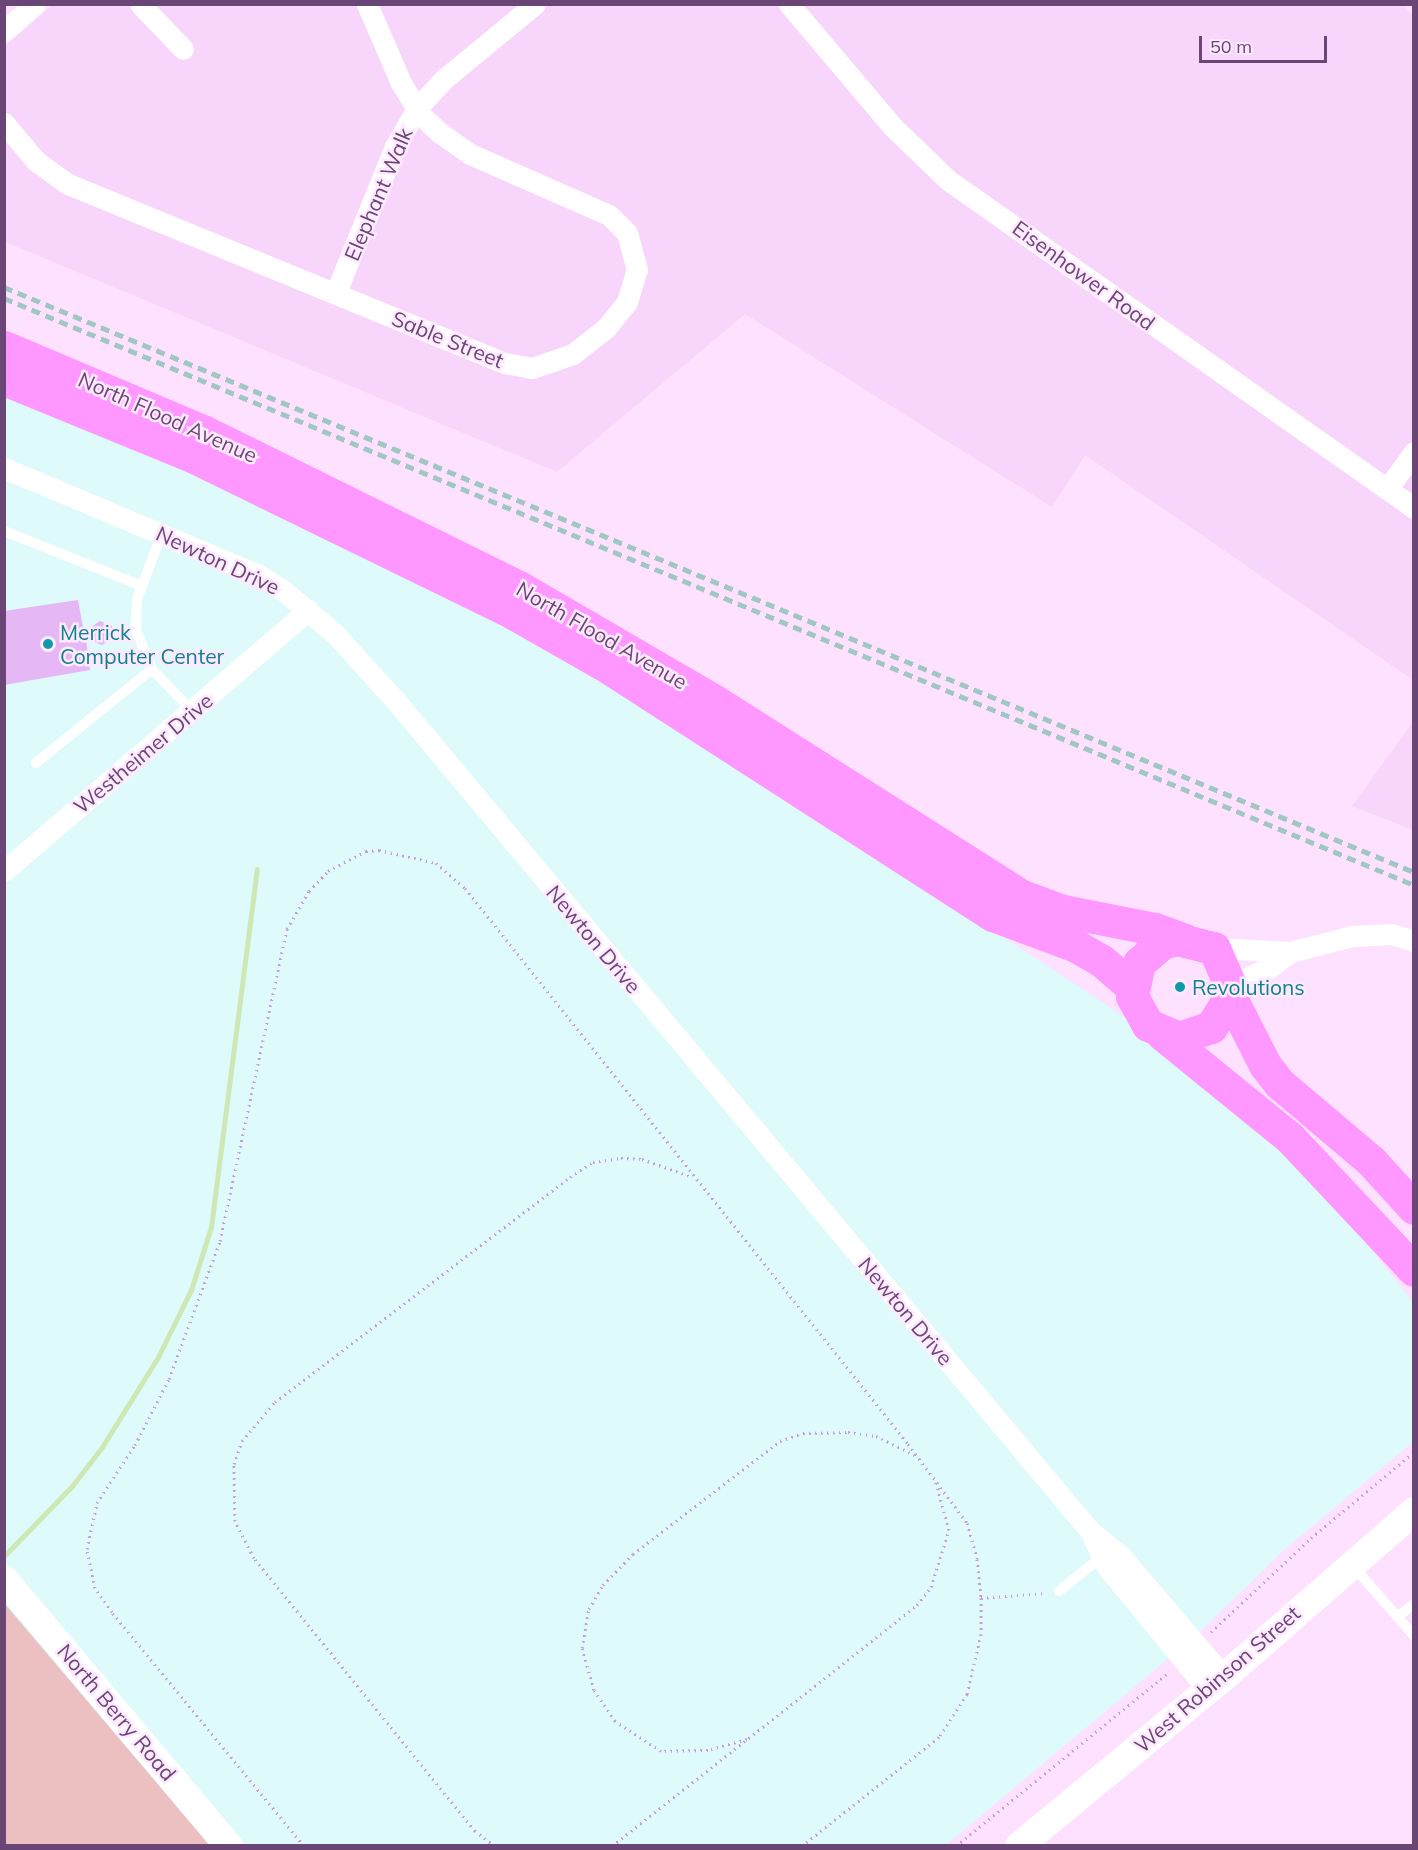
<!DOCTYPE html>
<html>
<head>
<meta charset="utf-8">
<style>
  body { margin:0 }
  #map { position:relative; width:1418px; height:1850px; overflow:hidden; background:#fde1fe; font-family:Mulish,sans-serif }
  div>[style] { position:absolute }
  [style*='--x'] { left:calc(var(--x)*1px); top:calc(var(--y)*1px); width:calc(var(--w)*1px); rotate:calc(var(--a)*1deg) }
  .residential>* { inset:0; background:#f8d5fb }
  .education>* { inset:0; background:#defafa }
  .green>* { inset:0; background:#ecbfc1 }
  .stream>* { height:5px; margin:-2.5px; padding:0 2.5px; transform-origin:2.5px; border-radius:2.5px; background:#cee8b5 }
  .building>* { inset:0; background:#e6b7f5 }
  .path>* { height:3px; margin-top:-1.5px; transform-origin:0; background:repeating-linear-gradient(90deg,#ca9ad9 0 1.5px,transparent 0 6px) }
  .lane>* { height:10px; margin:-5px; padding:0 5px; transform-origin:5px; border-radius:5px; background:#fff }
  .street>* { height:21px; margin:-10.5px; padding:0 10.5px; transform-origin:10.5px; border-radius:10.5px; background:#fff }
  .secondary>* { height:28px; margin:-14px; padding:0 14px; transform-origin:14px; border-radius:14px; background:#fff }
  .primary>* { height:33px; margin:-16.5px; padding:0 16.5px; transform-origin:16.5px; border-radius:16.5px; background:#fe97ff }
  .rail>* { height:4.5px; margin-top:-2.25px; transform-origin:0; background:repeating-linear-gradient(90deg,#a0c7c3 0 9px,transparent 0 15px) }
  .dots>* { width:16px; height:16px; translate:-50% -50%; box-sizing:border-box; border:3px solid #fee9ff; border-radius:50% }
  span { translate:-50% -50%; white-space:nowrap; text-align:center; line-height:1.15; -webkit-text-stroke:5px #fee9ff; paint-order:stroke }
  .street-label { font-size:21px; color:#694676 }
  .culture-label { font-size:21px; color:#0d838f }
  .left { translate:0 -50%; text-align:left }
  .frame { position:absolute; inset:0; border:6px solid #694676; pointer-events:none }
  .scale { position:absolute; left:1199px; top:36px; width:128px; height:27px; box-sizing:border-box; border:3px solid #694676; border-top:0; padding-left:8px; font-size:18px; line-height:21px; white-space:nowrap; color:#694676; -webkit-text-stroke:4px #fee9ff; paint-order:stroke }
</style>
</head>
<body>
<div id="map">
  <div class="residential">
    <i style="clip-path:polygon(54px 4px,1403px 5px,1414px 16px,1413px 680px,1085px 455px,1052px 507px,745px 314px,557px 472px,5px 242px,4px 47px)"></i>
    <i style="clip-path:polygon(1413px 722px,1413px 830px,1352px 806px)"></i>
  </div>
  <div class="education">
    <i style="clip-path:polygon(4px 391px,315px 526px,580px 666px,902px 870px,1167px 1045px,1328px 1195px,1413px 1302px,1413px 1442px,1284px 1550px,1199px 1633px,946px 1845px,5px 1845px)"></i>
  </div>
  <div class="green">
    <i style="clip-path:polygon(4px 1603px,150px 1775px,209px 1845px,5px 1845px)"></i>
  </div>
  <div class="stream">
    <i style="--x:4;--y:1556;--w:98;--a:-45.8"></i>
    <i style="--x:72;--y:1486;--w:49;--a:-52.4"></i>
    <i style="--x:102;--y:1447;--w:106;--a:-58.1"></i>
    <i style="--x:158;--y:1357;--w:75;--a:-63.8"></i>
    <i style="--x:191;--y:1290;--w:66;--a:-72.4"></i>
    <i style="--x:211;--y:1227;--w:361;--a:-82.7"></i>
  </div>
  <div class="building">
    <i style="clip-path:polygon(78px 600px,84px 632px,100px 621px,112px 626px,113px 638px,102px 645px,86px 639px,90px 670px,4px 685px,4px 611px)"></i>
  </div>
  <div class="path">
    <i style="--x:981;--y:1598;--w:64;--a:-4.5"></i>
    <i style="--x:1211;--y:1632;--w:137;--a:-43.2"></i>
    <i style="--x:1311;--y:1538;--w:134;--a:-39.9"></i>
    <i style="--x:747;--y:1739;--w:41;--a:164.2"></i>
    <i style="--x:708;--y:1750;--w:47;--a:178.8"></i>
    <i style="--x:661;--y:1751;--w:55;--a:-146.9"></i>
    <i style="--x:615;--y:1721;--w:37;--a:-124"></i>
    <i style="--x:594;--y:1690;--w:44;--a:-105.9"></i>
    <i style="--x:582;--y:1648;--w:40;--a:-80"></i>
    <i style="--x:589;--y:1609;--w:28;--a:-60"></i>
    <i style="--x:603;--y:1585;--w:43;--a:-45.9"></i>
    <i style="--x:633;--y:1554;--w:185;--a:-37.5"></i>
    <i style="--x:780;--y:1441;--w:24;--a:-19"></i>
    <i style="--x:803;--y:1433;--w:45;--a:-1.3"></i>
    <i style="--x:848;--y:1432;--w:28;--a:8"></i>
    <i style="--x:876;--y:1436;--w:43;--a:26"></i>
    <i style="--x:304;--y:1846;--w:303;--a:-129.4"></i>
    <i style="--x:112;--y:1612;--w:29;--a:-125"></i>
    <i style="--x:95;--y:1588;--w:40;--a:-102"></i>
    <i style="--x:87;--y:1549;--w:47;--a:-77.7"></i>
    <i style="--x:97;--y:1503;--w:69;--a:-56.8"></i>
    <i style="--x:135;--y:1445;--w:74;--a:-62.7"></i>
    <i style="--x:169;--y:1379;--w:147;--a:-69.7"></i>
    <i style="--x:220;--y:1241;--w:319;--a:-77.9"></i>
    <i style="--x:287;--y:929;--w:44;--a:-59.9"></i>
    <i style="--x:309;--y:891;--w:28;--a:-46"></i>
    <i style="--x:328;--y:871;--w:43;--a:-27.8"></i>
    <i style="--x:366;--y:851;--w:13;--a:-4"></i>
    <i style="--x:379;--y:850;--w:58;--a:12.8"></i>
    <i style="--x:436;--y:863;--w:38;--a:41"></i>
    <i style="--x:465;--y:888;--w:711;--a:51.45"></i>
    <i style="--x:908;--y:1444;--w:99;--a:53.2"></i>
    <i style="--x:967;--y:1523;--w:37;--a:74"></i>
    <i style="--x:977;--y:1559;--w:39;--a:84"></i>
    <i style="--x:981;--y:1598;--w:36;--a:90"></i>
    <i style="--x:981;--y:1634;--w:62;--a:103.1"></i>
    <i style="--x:967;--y:1694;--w:51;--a:123.1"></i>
    <i style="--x:939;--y:1737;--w:175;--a:141.5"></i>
    <i style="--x:495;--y:1846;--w:25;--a:-143"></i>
    <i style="--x:475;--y:1831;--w:351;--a:-129"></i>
    <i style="--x:254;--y:1558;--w:42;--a:-117.2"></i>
    <i style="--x:235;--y:1521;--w:57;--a:-91"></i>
    <i style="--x:234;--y:1464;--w:24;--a:-71"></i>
    <i style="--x:242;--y:1441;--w:51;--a:-49.8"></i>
    <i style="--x:275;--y:1402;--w:371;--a:-37.3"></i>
    <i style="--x:570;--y:1177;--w:27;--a:-33"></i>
    <i style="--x:593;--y:1162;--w:28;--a:-8"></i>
    <i style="--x:621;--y:1158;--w:21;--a:3"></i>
    <i style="--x:642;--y:1159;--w:53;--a:19.8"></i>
    <i style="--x:612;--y:1846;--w:389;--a:-38.3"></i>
    <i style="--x:917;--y:1605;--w:23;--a:-52"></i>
    <i style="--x:931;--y:1587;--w:60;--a:-72.5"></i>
    <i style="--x:949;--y:1530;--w:52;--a:-105.6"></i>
    <i style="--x:956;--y:1846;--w:275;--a:-39.2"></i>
  </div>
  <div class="lane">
    <i style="--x:4;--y:531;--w:149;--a:21.7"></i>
    <i style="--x:162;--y:533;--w:71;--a:110.7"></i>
    <i style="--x:137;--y:599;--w:31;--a:92"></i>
    <i style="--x:136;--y:630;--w:42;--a:67.7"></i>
    <i style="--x:152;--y:669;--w:59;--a:46.4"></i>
    <i style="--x:36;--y:763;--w:149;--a:-39"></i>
    <i style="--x:1353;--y:1566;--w:93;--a:48.9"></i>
    <i style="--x:1059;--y:1591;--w:58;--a:-38.7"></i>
    <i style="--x:1397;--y:1617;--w:21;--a:-37"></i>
  </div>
  <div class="street">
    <i style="--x:140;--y:4;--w:62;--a:46.3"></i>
    <i style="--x:789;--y:4;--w:161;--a:49.8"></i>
    <i style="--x:893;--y:127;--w:76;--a:43.9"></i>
    <i style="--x:948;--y:180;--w:570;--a:35.14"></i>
    <i style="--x:4;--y:31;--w:41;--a:-41.1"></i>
    <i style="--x:4;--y:123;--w:50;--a:49.9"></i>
    <i style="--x:36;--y:161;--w:39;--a:36"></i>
    <i style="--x:68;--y:184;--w:471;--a:22.3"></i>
    <i style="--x:504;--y:363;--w:28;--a:10"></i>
    <i style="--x:532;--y:368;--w:43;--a:-18.9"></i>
    <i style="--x:573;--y:354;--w:42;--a:-38.2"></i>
    <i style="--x:606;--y:328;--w:33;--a:-51"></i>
    <i style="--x:627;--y:302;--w:34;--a:-73"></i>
    <i style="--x:637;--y:270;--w:38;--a:-105"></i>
    <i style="--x:627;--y:233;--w:25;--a:-135"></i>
    <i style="--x:609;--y:215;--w:152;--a:-156.3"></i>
    <i style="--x:470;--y:154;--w:38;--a:-145"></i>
    <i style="--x:439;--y:132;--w:25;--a:-137"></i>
    <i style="--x:421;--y:115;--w:38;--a:-122"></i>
    <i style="--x:401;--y:83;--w:86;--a:-113.3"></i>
    <i style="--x:336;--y:292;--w:157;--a:-67.9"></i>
    <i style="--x:395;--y:147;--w:45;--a:-60.6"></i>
    <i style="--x:417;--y:108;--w:40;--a:-47"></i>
    <i style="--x:444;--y:79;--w:118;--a:-39.5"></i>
    <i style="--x:4;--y:468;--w:279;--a:22.8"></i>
    <i style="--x:261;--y:576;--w:27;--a:33"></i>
    <i style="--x:284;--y:591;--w:67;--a:40.1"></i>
    <i style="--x:335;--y:634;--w:89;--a:47.7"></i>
    <i style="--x:395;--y:700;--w:1083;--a:50.09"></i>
    <i style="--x:1090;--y:1531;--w:40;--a:39"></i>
    <i style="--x:1121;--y:1556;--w:159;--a:49.6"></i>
    <i style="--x:1387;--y:489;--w:46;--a:-53.9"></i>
    <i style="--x:4;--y:871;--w:401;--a:-40.6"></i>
    <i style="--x:1214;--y:948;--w:76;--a:3"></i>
    <i style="--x:1290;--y:952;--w:26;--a:143"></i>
    <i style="--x:1269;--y:968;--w:43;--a:156.4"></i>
    <i style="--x:1290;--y:952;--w:65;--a:-14.3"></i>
    <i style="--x:1353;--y:936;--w:38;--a:-3"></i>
    <i style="--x:1391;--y:934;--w:24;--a:17"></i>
    <i style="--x:1093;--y:1537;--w:33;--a:65"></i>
    <i style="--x:1107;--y:1567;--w:159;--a:50.6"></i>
  </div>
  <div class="secondary">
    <i style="--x:4;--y:1579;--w:349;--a:49.9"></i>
    <i style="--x:1019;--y:1846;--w:266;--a:-39.5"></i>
    <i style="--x:1224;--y:1677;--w:252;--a:-41.1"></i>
  </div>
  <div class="primary">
    <i style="--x:4;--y:347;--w:218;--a:22.9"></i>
    <i style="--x:205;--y:432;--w:350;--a:26.3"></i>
    <i style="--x:519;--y:587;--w:225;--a:30.2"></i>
    <i style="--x:713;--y:700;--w:366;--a:32.4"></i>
    <i style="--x:1022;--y:896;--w:44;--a:20.1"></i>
    <i style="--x:1063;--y:911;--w:94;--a:11.1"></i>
    <i style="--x:1155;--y:929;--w:32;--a:20"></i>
    <i style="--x:4;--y:379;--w:205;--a:22.3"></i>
    <i style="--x:194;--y:457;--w:347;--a:26"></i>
    <i style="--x:506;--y:609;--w:112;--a:29.6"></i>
    <i style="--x:603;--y:664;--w:464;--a:32.8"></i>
    <i style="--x:993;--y:915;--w:89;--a:20.5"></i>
    <i style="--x:1076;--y:946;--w:30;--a:30"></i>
    <i style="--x:1102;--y:961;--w:40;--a:41"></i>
    <i style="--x:1177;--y:939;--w:38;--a:14"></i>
    <i style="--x:1214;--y:948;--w:40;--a:66.6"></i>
    <i style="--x:1230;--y:985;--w:15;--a:98"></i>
    <i style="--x:1228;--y:1000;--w:32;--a:122"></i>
    <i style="--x:1211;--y:1027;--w:34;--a:161"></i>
    <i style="--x:1179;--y:1038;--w:34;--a:-157"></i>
    <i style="--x:1148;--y:1025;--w:33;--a:-119"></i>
    <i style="--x:1132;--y:996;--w:34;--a:-78"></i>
    <i style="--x:1139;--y:963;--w:30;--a:-41"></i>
    <i style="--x:1162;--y:943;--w:16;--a:-15"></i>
    <i style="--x:1229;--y:994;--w:80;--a:63.1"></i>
    <i style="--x:1265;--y:1065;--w:23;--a:52"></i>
    <i style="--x:1279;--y:1083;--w:122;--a:40.3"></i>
    <i style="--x:1372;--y:1162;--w:62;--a:47.6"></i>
    <i style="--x:1162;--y:1034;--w:165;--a:39.1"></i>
    <i style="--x:1290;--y:1138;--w:181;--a:46.8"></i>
  </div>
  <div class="rail">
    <i style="--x:4;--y:287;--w:1527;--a:22.53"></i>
    <i style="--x:4;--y:298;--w:1527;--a:22.6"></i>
  </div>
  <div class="dots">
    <i style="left:48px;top:644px;background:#0f9aa8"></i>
    <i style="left:1180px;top:987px;background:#0f9aa8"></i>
  </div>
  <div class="street-label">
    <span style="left:378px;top:194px;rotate:-67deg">Elephant Walk</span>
    <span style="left:1084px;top:275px;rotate:36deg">Eisenhower Road</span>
    <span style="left:448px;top:339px;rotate:22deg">Sable Street</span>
    <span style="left:168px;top:417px;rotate:24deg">North Flood Avenue</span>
    <span style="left:218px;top:560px;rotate:25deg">Newton Drive</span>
    <span style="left:602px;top:635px;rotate:30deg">North Flood Avenue</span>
    <span style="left:143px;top:753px;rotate:-40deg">Westheimer Drive</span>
    <span style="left:594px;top:939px;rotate:50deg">Newton Drive</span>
    <span style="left:906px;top:1311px;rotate:50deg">Newton Drive</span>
    <span style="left:1217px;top:1679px;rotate:-41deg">West Robinson Street</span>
    <span style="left:117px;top:1712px;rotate:50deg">North Berry Road</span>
  </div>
  <div class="culture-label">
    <span class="left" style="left:60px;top:644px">Merrick<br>Computer Center</span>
    <span class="left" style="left:1192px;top:987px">Revolutions</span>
  </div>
  <div class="frame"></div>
  <div class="scale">50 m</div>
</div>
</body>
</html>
